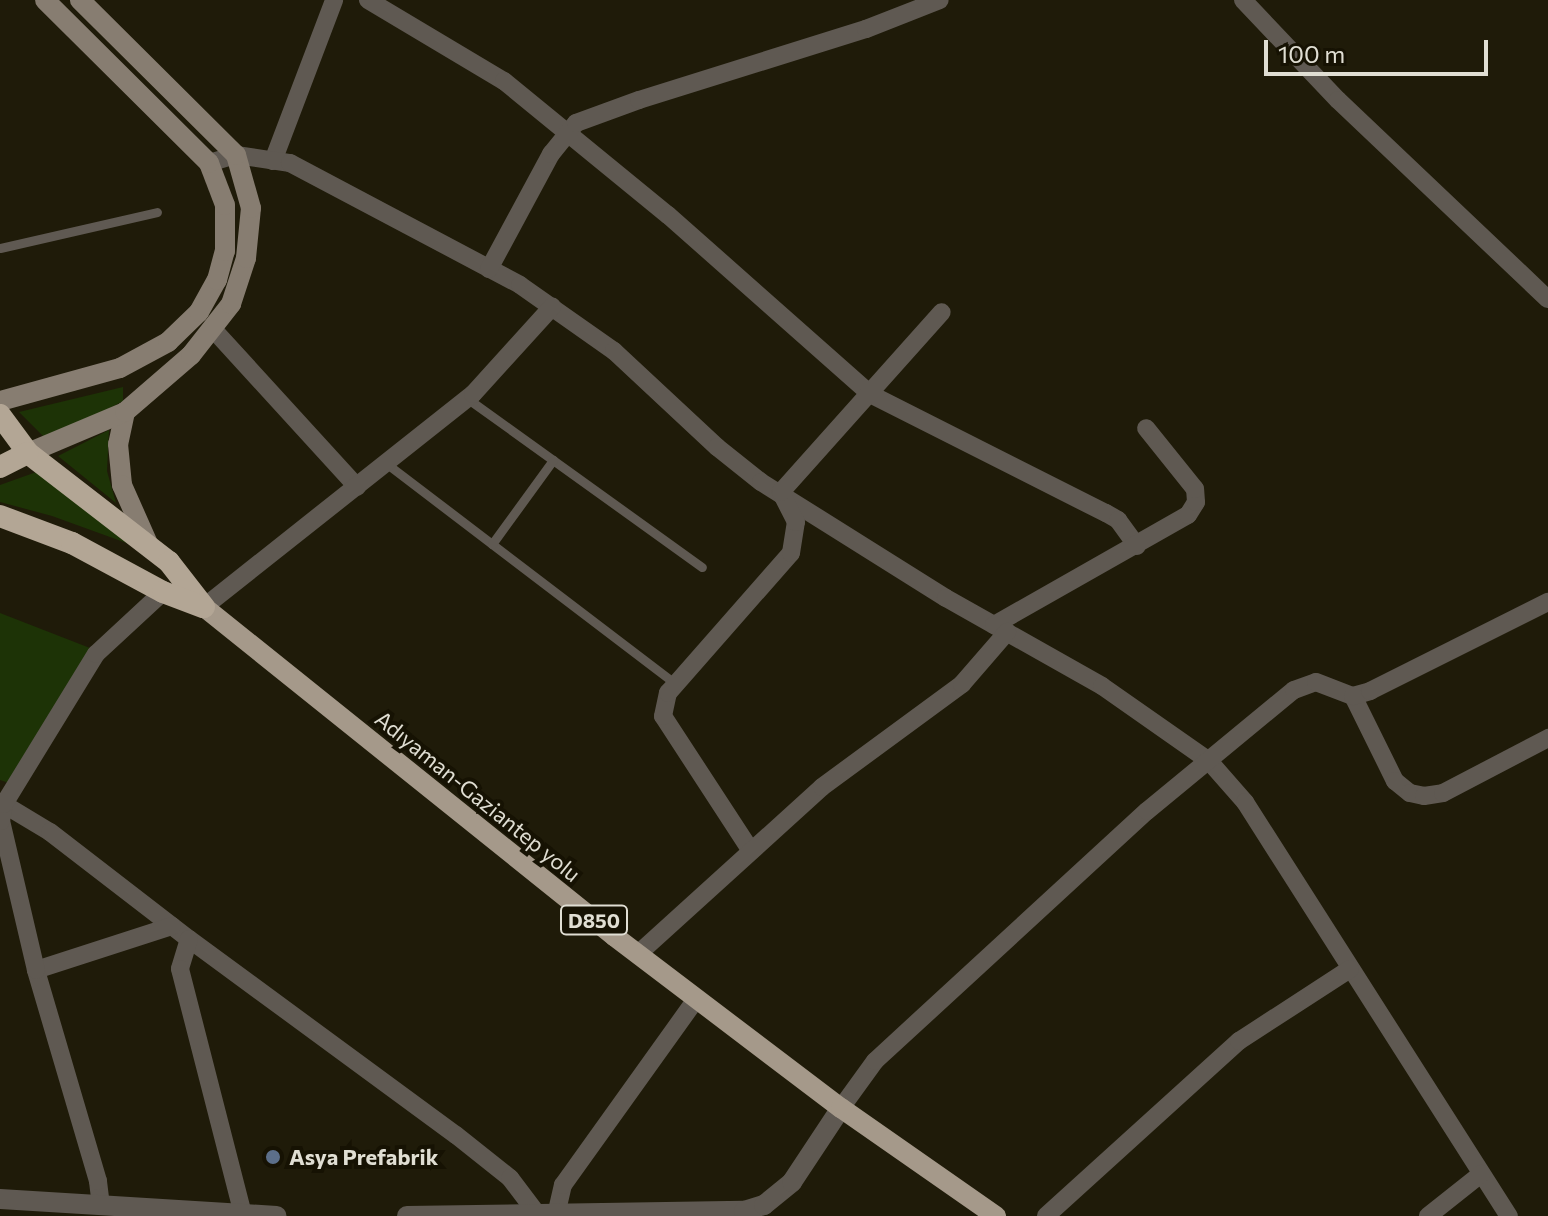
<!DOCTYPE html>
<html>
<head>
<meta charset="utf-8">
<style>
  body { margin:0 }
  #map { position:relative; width:1548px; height:1216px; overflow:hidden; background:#1f1b09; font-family:Commissioner,sans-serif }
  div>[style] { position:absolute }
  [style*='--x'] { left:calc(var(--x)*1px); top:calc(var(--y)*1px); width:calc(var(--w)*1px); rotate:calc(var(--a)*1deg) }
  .green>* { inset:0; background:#1d3306 }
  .service>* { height:9px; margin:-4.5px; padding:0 4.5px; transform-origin:4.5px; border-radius:4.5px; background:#5f5952 }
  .minor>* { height:18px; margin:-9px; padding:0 9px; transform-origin:9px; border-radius:9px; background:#5f5952 }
  .tertiary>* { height:20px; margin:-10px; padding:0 10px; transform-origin:10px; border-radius:10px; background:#5f5952 }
  .secondary>* { height:20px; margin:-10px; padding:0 10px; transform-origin:10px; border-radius:10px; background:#877d71 }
  .primary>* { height:20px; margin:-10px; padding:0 10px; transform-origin:10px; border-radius:10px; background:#a5998a }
  .trunk>* { height:22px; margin:-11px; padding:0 11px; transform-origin:11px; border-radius:11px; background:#b3a695 }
  .dots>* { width:22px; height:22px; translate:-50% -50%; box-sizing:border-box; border:4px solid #161203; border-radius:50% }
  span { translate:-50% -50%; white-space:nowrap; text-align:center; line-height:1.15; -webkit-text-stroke:8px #161203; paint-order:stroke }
  .shield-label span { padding:2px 6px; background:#161203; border:2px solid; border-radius:6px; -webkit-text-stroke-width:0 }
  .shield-label { font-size:20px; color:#e0ded3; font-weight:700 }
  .street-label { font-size:22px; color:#e0ded3 }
  .poi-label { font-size:22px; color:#e0ded3; font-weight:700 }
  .left { translate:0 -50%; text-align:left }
  .scale { position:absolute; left:1264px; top:40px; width:224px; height:36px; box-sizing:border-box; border:4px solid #e0ded3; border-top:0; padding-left:10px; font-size:24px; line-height:28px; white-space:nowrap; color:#e0ded3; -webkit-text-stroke:6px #161203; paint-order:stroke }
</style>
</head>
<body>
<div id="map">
  <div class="green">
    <i style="clip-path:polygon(123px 387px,123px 401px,48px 441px,19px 412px)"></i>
    <i style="clip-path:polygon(109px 430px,107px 471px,116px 503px,58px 456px)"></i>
    <i style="clip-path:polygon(42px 470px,132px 545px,52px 516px,0 502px,0 485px)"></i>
    <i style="clip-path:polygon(0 613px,90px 648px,9px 783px,0 780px)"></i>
  </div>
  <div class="service">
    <i style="--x:0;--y:248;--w:161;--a:-12.9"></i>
    <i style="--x:468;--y:399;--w:288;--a:35.7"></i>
    <i style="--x:387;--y:464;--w:363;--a:37.3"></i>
    <i style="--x:492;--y:544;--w:104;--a:-54"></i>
  </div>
  <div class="minor">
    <i style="--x:368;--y:0;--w:158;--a:30.8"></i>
    <i style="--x:504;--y:81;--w:212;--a:39.3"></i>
    <i style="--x:668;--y:215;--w:270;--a:41.5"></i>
    <i style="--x:870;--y:394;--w:264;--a:26.8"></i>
    <i style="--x:1106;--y:513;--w:14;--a:30"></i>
    <i style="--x:1118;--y:520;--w:32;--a:54"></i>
    <i style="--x:1243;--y:0;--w:138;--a:46.5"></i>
    <i style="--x:1338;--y:100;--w:289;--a:43.5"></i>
    <i style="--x:273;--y:161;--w:172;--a:-69.2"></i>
    <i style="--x:209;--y:163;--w:28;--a:-17"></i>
    <i style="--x:236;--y:155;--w:55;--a:8.4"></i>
    <i style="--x:290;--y:163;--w:260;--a:27.9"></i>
    <i style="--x:520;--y:285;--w:115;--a:35.1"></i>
    <i style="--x:614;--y:351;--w:141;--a:43"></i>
    <i style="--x:717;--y:447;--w:56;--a:38.5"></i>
    <i style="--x:761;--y:482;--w:218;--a:32.1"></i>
    <i style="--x:946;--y:598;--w:179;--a:29.4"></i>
    <i style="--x:1102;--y:686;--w:131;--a:35"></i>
    <i style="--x:1209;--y:761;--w:55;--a:48.7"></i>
    <i style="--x:1245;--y:802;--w:491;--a:57.5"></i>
    <i style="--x:489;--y:269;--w:131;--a:-61.7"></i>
    <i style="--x:551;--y:154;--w:40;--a:-51"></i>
    <i style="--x:576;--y:123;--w:67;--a:-20.1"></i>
    <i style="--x:639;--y:100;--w:238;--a:-17.4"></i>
    <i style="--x:866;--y:29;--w:79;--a:-21.4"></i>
    <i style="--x:212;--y:328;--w:215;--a:47.6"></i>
    <i style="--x:204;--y:607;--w:343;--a:-38.4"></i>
    <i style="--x:473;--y:394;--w:118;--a:-47.8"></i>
    <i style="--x:994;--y:625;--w:223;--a:-29.6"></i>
    <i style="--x:1188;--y:515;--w:15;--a:-58"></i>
    <i style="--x:1196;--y:502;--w:13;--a:-94"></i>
    <i style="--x:1195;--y:489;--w:78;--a:-128.8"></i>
    <i style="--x:1353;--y:696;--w:95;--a:63.7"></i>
    <i style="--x:1395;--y:781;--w:19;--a:39"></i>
    <i style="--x:1410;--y:793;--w:14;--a:12"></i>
    <i style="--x:1424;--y:796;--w:19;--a:-9"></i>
    <i style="--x:1443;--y:793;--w:119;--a:-27.6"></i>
    <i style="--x:0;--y:802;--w:58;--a:31"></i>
    <i style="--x:50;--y:832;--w:175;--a:37.6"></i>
    <i style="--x:189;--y:939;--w:331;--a:36.3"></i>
    <i style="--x:456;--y:1135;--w:69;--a:38.5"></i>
    <i style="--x:510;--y:1178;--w:46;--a:52.9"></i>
    <i style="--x:751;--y:851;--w:161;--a:-123.1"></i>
    <i style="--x:663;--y:716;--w:24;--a:-78"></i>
    <i style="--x:668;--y:693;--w:186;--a:-48.7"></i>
    <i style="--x:791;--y:553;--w:31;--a:-81"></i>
    <i style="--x:796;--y:522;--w:34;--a:-117"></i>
    <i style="--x:781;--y:492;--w:241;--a:-48.2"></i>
    <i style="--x:189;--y:939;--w:31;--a:107"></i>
    <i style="--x:180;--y:969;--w:254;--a:75.6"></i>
    <i style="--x:638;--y:954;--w:248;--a:-42.2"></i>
    <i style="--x:822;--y:787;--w:174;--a:-36.3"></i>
    <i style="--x:962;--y:684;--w:69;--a:-49.1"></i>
    <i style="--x:36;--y:970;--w:143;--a:-17.9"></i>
    <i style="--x:841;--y:1108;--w:58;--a:-54.1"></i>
    <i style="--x:875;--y:1061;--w:369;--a:-42.6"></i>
    <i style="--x:1147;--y:811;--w:190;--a:-39.5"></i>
    <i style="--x:1294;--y:690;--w:23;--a:-20"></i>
    <i style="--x:1316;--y:682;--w:40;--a:21"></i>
    <i style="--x:1353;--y:696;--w:18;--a:-16"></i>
    <i style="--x:1370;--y:691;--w:199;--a:-26.6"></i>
    <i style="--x:101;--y:1206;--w:25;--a:-97"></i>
    <i style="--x:98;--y:1181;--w:220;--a:-106.4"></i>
    <i style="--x:36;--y:970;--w:153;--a:-103.2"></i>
    <i style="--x:1;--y:821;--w:17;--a:-80"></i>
    <i style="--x:4;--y:804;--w:176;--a:-58.5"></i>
    <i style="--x:96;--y:654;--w:91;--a:-42.8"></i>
    <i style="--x:556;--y:1215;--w:31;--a:-77"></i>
    <i style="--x:563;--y:1185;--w:229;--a:-54.4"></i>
    <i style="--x:1046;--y:1216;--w:261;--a:-42.2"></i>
    <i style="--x:1239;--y:1041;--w:132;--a:-33"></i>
    <i style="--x:1428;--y:1216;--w:68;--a:-38.4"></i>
  </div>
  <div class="tertiary">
    <i style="--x:0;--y:1199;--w:277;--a:3.5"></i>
    <i style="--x:407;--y:1216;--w:337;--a:-0.9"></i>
    <i style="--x:744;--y:1211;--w:21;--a:-17"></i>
    <i style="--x:764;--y:1205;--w:36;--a:-39"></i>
    <i style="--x:792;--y:1182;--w:89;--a:-56.5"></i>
  </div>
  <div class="secondary">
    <i style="--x:0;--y:401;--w:124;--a:-15.4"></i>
    <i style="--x:120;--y:368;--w:55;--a:-28.4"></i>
    <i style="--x:168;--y:342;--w:43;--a:-44.1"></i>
    <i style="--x:199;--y:312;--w:37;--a:-61"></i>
    <i style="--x:217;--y:280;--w:30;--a:-75"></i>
    <i style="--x:225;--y:251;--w:46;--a:-90"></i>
    <i style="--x:225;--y:205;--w:45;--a:-110.9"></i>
    <i style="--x:209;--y:163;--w:231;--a:-135.2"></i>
    <i style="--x:125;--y:412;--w:33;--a:102"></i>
    <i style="--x:118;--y:444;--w:41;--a:84.4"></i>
    <i style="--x:122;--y:485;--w:67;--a:66.1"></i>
    <i style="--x:28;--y:453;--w:105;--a:-22.9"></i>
    <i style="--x:125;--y:412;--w:87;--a:-40.8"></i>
    <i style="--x:191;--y:355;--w:65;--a:-51.9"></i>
    <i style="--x:231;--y:304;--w:48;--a:-71.9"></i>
    <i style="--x:246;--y:258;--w:50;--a:-84.3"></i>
    <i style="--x:251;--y:208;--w:55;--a:-105.8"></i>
    <i style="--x:236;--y:155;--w:220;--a:-135.2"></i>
  </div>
  <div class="primary">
    <i style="--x:204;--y:607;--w:526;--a:38.74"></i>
    <i style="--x:614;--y:936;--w:285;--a:37.2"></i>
    <i style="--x:841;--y:1108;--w:189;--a:34.9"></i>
  </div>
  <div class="trunk">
    <i style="--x:0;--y:415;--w:47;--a:53.6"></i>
    <i style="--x:28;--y:453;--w:178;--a:37.7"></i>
    <i style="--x:169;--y:562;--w:57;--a:52.1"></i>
    <i style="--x:0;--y:467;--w:31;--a:-27"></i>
    <i style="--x:0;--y:516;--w:77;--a:20.6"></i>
    <i style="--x:72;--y:543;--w:103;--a:28.3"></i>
    <i style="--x:163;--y:592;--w:43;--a:20.6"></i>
  </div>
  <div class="dots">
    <i style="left:273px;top:1157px;background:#5c6f8a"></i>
  </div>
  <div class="shield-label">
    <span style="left:594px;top:920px">D850</span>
  </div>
  <div class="street-label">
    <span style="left:478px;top:796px;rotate:39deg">Adıyaman-Gaziantep yolu</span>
  </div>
  <div class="poi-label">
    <span class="left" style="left:289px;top:1157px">Asya Prefabrik</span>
  </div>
  <div class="scale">100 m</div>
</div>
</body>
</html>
